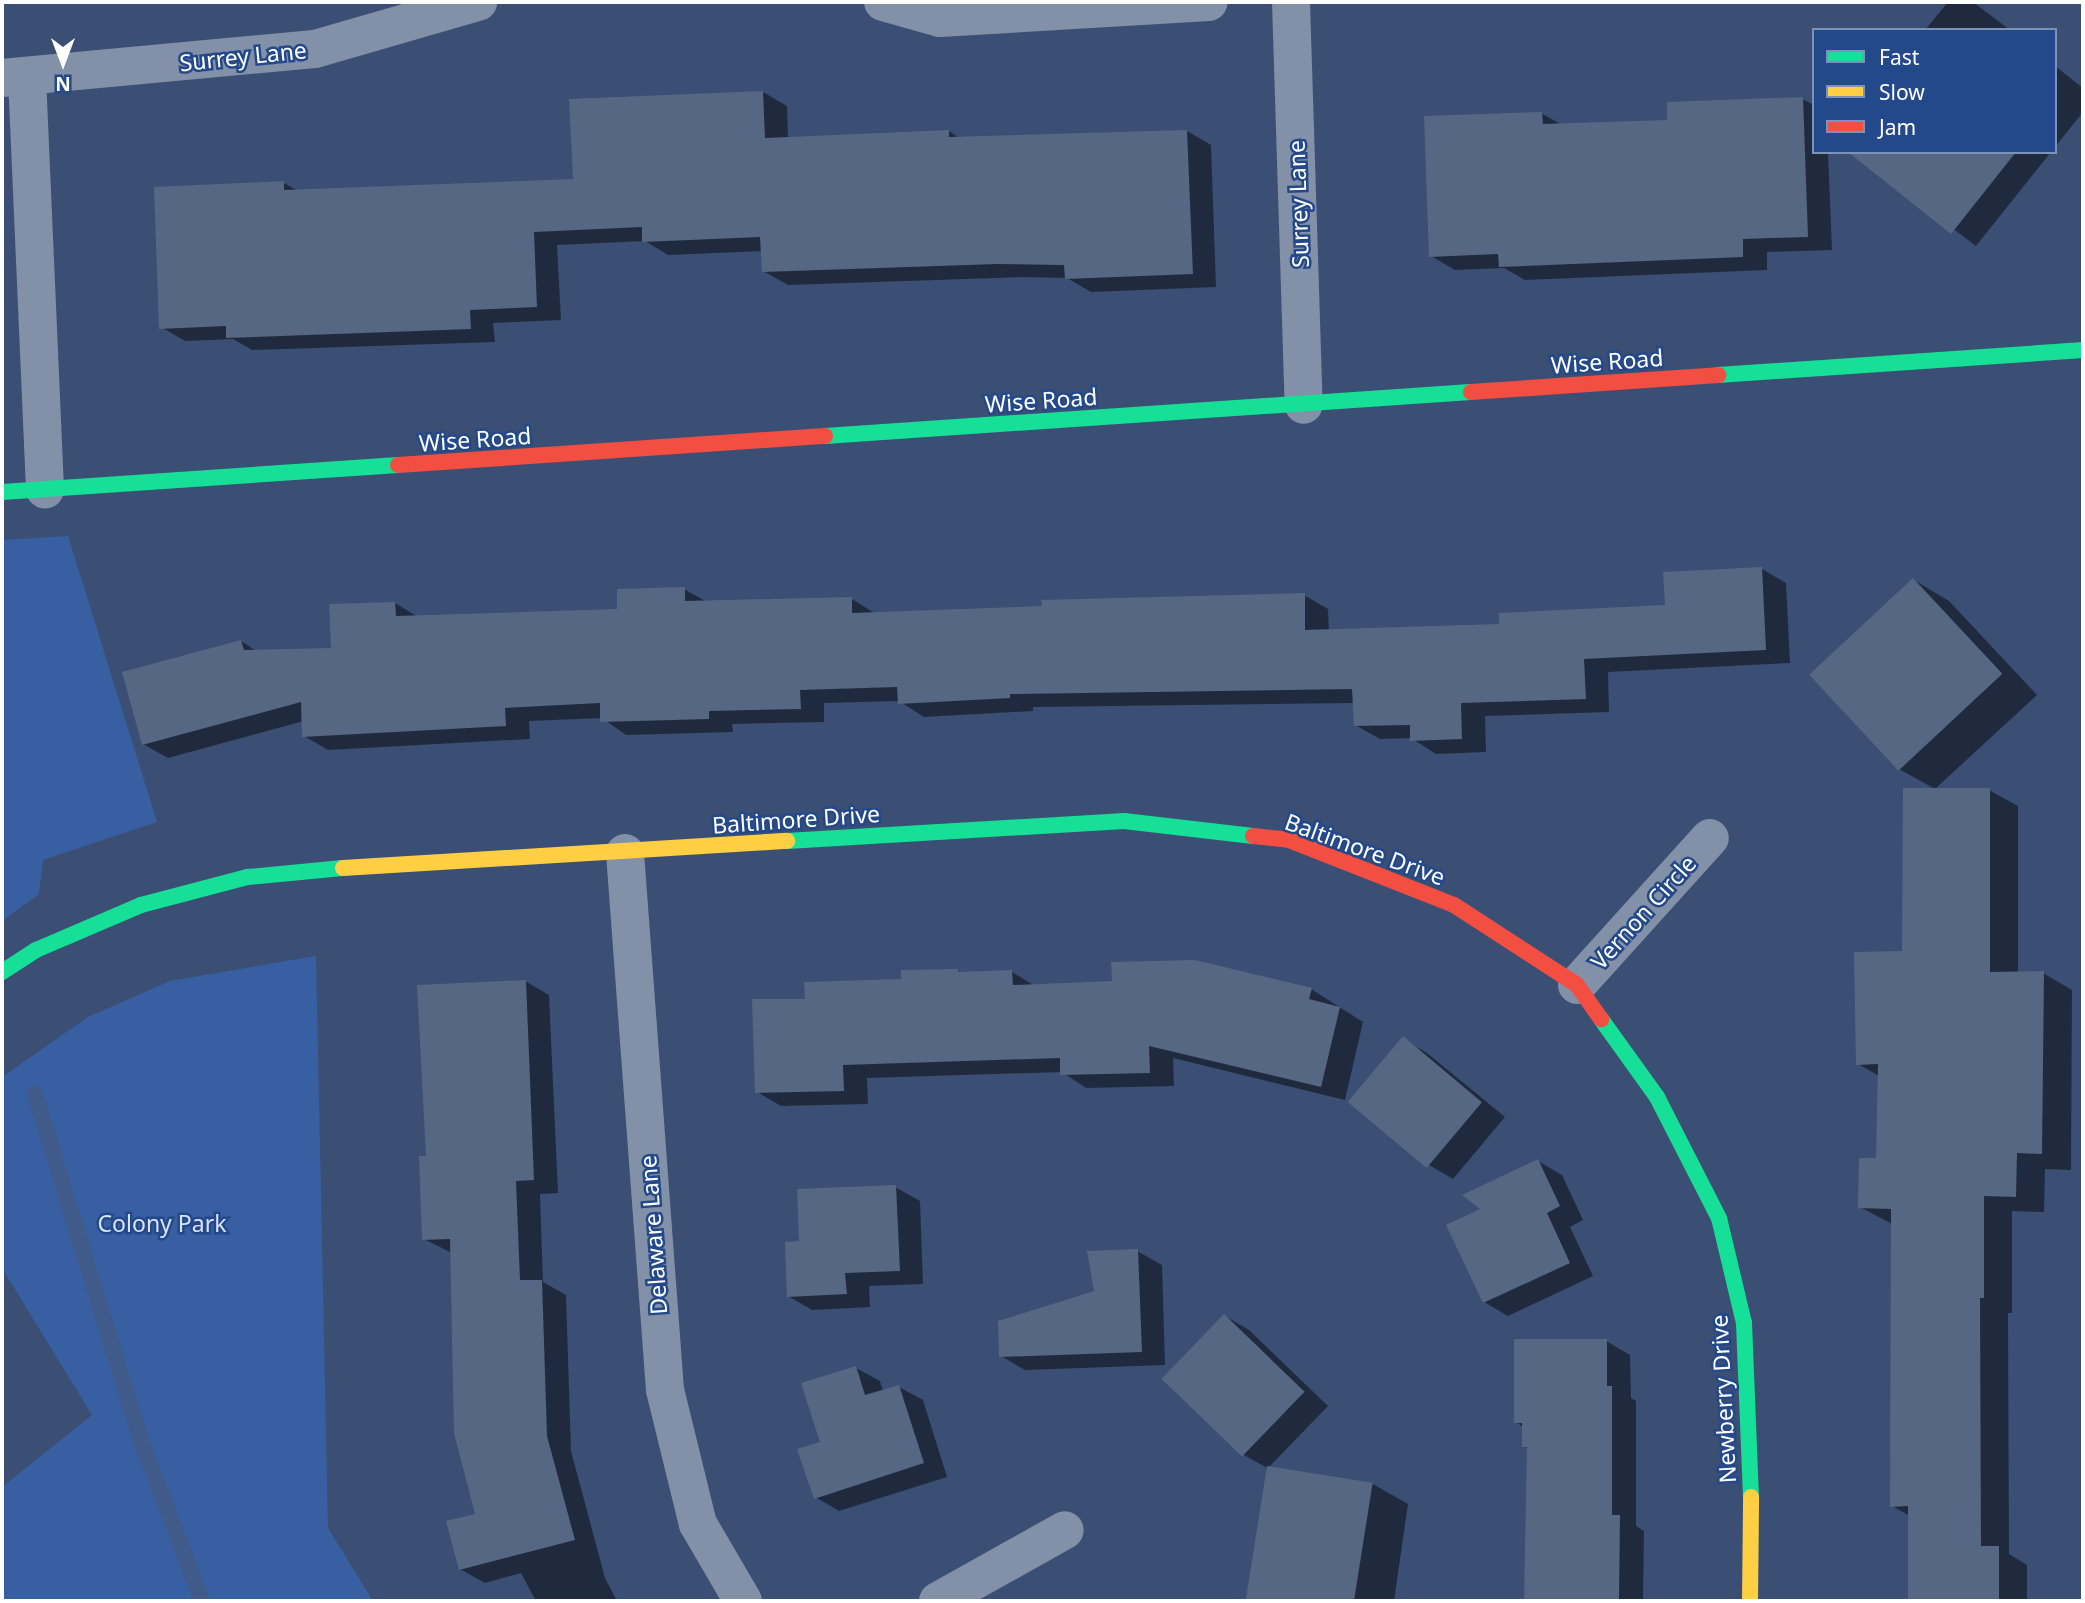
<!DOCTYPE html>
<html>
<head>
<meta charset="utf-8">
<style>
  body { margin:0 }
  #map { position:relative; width:2085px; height:1603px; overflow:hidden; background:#3b4f74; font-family:"Noto Sans",sans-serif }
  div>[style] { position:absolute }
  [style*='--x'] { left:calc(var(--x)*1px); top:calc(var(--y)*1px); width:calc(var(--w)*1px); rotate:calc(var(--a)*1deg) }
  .green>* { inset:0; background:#385fa1 }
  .shadow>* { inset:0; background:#0007 }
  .stream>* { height:16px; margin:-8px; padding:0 8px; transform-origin:8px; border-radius:8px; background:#405a89 }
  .building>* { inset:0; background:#566784; transform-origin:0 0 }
  .street>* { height:38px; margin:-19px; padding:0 19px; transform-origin:19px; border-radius:19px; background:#8290a8 }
  .fast>* { height:16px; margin:-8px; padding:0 8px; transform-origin:8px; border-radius:8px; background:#16e098 }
  .slow>* { height:16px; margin:-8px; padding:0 8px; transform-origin:8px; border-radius:8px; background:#ffcf43 }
  .jam>* { height:16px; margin:-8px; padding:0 8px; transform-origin:8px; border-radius:8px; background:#f24e42 }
  span { translate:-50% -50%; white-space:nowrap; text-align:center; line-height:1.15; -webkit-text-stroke:5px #24498b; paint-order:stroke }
  .street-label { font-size:23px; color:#fff }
  .park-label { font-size:23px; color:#d6e3f8 }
  .frame { position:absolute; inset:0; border:4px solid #fff; pointer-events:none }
  .legend { position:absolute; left:1812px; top:28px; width:245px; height:126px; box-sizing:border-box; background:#24498b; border:2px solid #7c92b9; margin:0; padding:9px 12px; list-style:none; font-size:21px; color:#fff }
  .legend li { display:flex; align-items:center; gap:14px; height:35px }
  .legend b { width:35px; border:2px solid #7c92b9 }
  .north { position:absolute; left:28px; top:28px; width:70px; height:70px; -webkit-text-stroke:5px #24498b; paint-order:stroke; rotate:180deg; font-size:19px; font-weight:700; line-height:28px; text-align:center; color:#fff }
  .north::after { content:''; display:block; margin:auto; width:24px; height:32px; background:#fff; clip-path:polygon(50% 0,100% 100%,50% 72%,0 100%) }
</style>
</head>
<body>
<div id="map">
  <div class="green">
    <i style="clip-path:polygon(68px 536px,157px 822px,43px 860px,39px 894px,2px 921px,2px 540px)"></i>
    <i style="clip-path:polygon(316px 956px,328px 1528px,373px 1601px,2px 1601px,2px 1487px,92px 1415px,2px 1268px,2px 1077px,88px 1017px,170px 981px)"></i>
  </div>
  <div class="shadow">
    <i style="clip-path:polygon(1948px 2px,1973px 2px,2010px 30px,1925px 30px)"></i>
    <i style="clip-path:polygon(2055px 66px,2083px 88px,2083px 112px,2055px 147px)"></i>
    <i style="clip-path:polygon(763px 92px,787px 106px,788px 138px,949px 131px,961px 139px,1187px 131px,1211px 145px,1216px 287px,1091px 292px,1067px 278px,1022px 277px,788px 285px,763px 271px,763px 251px,668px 255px,645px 241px,557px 245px,561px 320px,493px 323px,495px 342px,252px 350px,233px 339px,185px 341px,161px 327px,284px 183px,298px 191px,575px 180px)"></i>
    <i style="clip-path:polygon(1802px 99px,1814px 105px,1814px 152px,1828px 152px,1832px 250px,1767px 252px,1767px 270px,1525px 280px,1504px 268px,1455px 270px,1431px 256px,1541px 113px,1562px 125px,1669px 121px)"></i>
    <i style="clip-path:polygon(1851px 152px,2051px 152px,1976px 246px)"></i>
    <i style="clip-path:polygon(1762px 569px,1786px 583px,1790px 663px,1608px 672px,1609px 712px,1485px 716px,1486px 752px,1436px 754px,1411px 738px,1380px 739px,1355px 725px,1355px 703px,1033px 707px,1033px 711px,924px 717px,899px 701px,824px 703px,824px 722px,732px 724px,733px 732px,626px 735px,602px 718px,529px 721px,530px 739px,328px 750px,304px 736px,304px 721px,168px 758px,143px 744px,241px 641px,258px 652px,333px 649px,395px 603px,418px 617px,619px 610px,684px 589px,707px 602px,852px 599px,876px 614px,1304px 595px,1328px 609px,1329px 631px,1501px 626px,1666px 607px)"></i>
    <i style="clip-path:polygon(1914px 580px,1949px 601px,2037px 695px,1935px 789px,1899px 769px)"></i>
    <i style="clip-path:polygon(1989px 790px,2018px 806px,2018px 974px,2043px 973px,2072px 990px,2071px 1170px,2045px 1169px,2044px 1212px,2012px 1211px,2012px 1313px,2008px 1313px,2009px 1554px,2027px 1565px,2027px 1601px,1910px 1601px,1910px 1516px,1892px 1506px,1892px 1224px,1860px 1207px,1877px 1159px,1879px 1076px,1858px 1064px,1904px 953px)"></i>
    <i style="clip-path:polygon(1012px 972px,1035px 986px,1311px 989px,1363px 1022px,1345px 1100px,1173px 1058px,1174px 1086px,1086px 1088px,1062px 1072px,867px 1078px,868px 1104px,781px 1106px,757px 1092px,807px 1000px,903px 981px)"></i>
    <i style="clip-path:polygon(525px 981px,549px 995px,558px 1193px,540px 1194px,543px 1282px,566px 1295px,571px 1451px,605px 1578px,617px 1601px,536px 1601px,521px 1573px,485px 1583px,460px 1569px,477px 1515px,452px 1253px,424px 1239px,427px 1157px)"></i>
    <i style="clip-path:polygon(1403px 1039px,1427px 1053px,1505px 1117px,1453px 1179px,1429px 1165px)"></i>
    <i style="clip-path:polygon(1538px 1161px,1562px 1175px,1583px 1220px,1570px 1227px,1593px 1276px,1508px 1316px,1484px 1302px,1483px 1210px)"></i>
    <i style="clip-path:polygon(895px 1187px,920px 1201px,923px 1284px,869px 1286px,870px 1307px,812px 1310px,788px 1296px,801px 1242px)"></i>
    <i style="clip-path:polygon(1137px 1251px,1162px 1265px,1165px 1365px,1025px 1370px,1001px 1356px,1096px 1292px)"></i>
    <i style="clip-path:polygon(1225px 1316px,1249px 1330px,1328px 1406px,1268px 1468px,1373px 1484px,1408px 1504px,1394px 1601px,1250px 1601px,1269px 1469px,1244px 1455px)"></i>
    <i style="clip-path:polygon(1606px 1341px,1630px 1355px,1631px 1398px,1636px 1401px,1636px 1526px,1644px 1531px,1643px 1601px,1526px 1601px,1529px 1449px,1523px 1446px,1523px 1427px,1516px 1422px)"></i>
    <i style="clip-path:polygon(856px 1368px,880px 1381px,883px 1391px,899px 1387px,923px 1400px,947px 1477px,839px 1511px,815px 1497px,822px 1443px)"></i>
  </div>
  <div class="stream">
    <i style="--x:35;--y:1094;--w:357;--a:73"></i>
    <i style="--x:139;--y:1435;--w:178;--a:69.2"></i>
  </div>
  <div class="building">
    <i style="clip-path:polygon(763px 91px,765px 138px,949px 130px,949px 137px,1187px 130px,1193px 274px,1065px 279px,1064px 265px,997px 264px,762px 272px,760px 237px,642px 242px,642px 227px,534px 232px,537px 307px,470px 310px,471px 329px,226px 338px,226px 326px,159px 329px,154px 187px,284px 181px,284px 190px,573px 179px,569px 99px)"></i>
    <i style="clip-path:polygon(1803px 97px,1808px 237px,1743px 239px,1743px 257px,1499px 267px,1498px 254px,1429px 257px,1424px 116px,1542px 112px,1543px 124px,1667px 120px,1667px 102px)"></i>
    <i style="clip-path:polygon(1848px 152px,2016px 152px,1951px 234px)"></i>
    <i style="clip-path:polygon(1762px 567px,1766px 650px,1584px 659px,1586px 699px,1461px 703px,1462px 739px,1410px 741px,1410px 725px,1354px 726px,1352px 689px,1010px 694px,1010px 698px,898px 704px,897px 687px,800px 690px,801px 709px,709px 711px,709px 719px,600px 722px,600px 703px,505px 708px,506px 726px,302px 737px,301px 702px,142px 745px,122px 672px,241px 640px,244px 650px,331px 648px,329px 604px,395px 602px,396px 616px,617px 609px,617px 589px,685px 587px,685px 601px,852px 597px,852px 613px,1042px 606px,1041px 600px,1305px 593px,1305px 630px,1499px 624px,1499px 613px,1665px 605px,1663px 572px)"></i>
    <i style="left:1913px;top:578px;width:131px;height:142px;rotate:47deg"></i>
    <i style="clip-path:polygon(1903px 788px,1990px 788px,1990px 972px,2044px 971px,2042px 1154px,2017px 1153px,2016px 1197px,1984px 1196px,1984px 1298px,1980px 1298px,1981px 1546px,1999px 1546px,1999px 1601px,1908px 1601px,1908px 1506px,1890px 1507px,1891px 1209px,1858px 1208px,1859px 1158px,1876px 1158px,1878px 1064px,1856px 1065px,1854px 952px,1902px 951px)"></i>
    <i style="clip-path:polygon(1195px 960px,1312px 988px,1309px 999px,1340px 1007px,1321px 1087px,1149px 1046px,1150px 1073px,1060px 1075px,1060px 1058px,843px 1065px,844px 1091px,755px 1093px,752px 999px,805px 999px,804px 982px,901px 979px,901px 970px,958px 969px,958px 972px,1012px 970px,1013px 985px,1112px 981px,1111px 962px)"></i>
    <i style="clip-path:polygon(526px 980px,534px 1180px,516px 1181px,520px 1280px,542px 1280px,547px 1436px,575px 1540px,459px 1570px,446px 1521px,475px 1514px,454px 1433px,450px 1239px,422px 1240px,419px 1156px,426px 1156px,417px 985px)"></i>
    <i style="left:1403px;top:1036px;width:103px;height:86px;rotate:40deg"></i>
    <i style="clip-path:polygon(1538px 1159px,1560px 1206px,1547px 1213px,1570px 1263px,1483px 1303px,1446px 1225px,1480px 1209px,1462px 1195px)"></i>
    <i style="clip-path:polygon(896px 1185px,900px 1271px,845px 1273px,847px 1294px,787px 1297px,785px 1242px,799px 1241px,797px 1189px)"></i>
    <i style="clip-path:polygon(1138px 1249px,1142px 1352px,999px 1357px,998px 1321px,1094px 1291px,1087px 1251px)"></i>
    <i style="left:1224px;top:1314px;width:112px;height:90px;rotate:44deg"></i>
    <i style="clip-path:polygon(1514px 1339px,1607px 1339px,1607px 1386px,1612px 1386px,1612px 1515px,1620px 1515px,1619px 1601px,1524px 1601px,1527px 1447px,1522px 1447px,1522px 1423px,1514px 1423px)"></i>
    <i style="clip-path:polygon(856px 1366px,865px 1395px,899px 1385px,924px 1463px,814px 1499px,797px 1449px,820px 1442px,801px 1383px)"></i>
    <i style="left:1267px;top:1466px;width:107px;height:136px;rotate:9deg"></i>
  </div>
  <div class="street">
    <i style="--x:883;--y:2;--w:59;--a:15.7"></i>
    <i style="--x:940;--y:18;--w:269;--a:-3.4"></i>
    <i style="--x:1291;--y:2;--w:403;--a:88.2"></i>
    <i style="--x:27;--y:77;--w:413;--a:87.5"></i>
    <i style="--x:2;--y:78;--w:314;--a:-5.3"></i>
    <i style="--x:315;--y:49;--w:170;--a:-16.1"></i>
    <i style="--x:625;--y:853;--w:538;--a:85.74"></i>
    <i style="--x:665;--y:1390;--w:138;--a:76.2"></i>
    <i style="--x:698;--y:1524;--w:89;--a:59.7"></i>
    <i style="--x:1577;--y:985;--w:198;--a:-47.9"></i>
    <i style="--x:938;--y:1601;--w:145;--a:-29.2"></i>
  </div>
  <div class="fast">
    <i style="--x:1718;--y:375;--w:366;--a:-3.9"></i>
    <i style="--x:825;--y:436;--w:647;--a:-3.9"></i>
    <i style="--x:2;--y:492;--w:397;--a:-3.9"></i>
    <i style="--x:787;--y:841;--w:338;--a:-3.4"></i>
    <i style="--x:1124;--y:821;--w:130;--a:6.6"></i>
    <i style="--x:2;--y:972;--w:40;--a:-32.9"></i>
    <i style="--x:36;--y:950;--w:114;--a:-23.2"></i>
    <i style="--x:141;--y:905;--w:111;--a:-14.7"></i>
    <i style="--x:248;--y:877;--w:95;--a:-5.4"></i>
    <i style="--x:1601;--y:1019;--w:96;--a:54.3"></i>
    <i style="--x:1657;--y:1097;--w:136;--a:62.9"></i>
    <i style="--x:1719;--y:1218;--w:108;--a:76.6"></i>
    <i style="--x:1744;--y:1323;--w:174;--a:87.7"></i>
  </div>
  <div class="slow">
    <i style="--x:343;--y:868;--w:445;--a:-3.5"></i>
    <i style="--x:1750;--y:1601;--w:104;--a:-89.4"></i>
  </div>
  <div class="jam">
    <i style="--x:1471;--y:392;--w:248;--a:-3.9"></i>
    <i style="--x:398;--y:465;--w:428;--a:-3.9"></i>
    <i style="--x:1253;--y:836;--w:36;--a:6"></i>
    <i style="--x:1289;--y:840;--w:177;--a:21.5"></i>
    <i style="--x:1454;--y:905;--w:147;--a:33"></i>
    <i style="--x:1577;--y:985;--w:42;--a:54.8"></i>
  </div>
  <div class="street-label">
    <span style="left:243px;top:56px;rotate:-6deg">Surrey Lane</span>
    <span style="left:1298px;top:204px;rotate:-92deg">Surrey Lane</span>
    <span style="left:1607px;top:361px;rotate:-4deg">Wise Road</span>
    <span style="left:1041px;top:400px;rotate:-4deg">Wise Road</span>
    <span style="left:475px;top:439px;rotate:-4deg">Wise Road</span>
    <span style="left:796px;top:819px;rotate:-4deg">Baltimore Drive</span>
    <span style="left:1365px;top:849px;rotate:20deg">Baltimore Drive</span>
    <span style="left:1643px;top:912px;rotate:-48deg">Vernon Circle</span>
    <span style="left:653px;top:1235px;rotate:-94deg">Delaware Lane</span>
    <span style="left:1723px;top:1399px;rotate:-93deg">Newberry Drive</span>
  </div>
  <div class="park-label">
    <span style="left:162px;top:1223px">Colony Park</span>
  </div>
  <div class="frame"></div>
  <ul class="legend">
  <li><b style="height:9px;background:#16e098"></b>Fast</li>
  <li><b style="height:9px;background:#ffcf43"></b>Slow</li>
  <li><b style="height:9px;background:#f24e42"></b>Jam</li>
  </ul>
  <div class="north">N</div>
</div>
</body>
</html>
